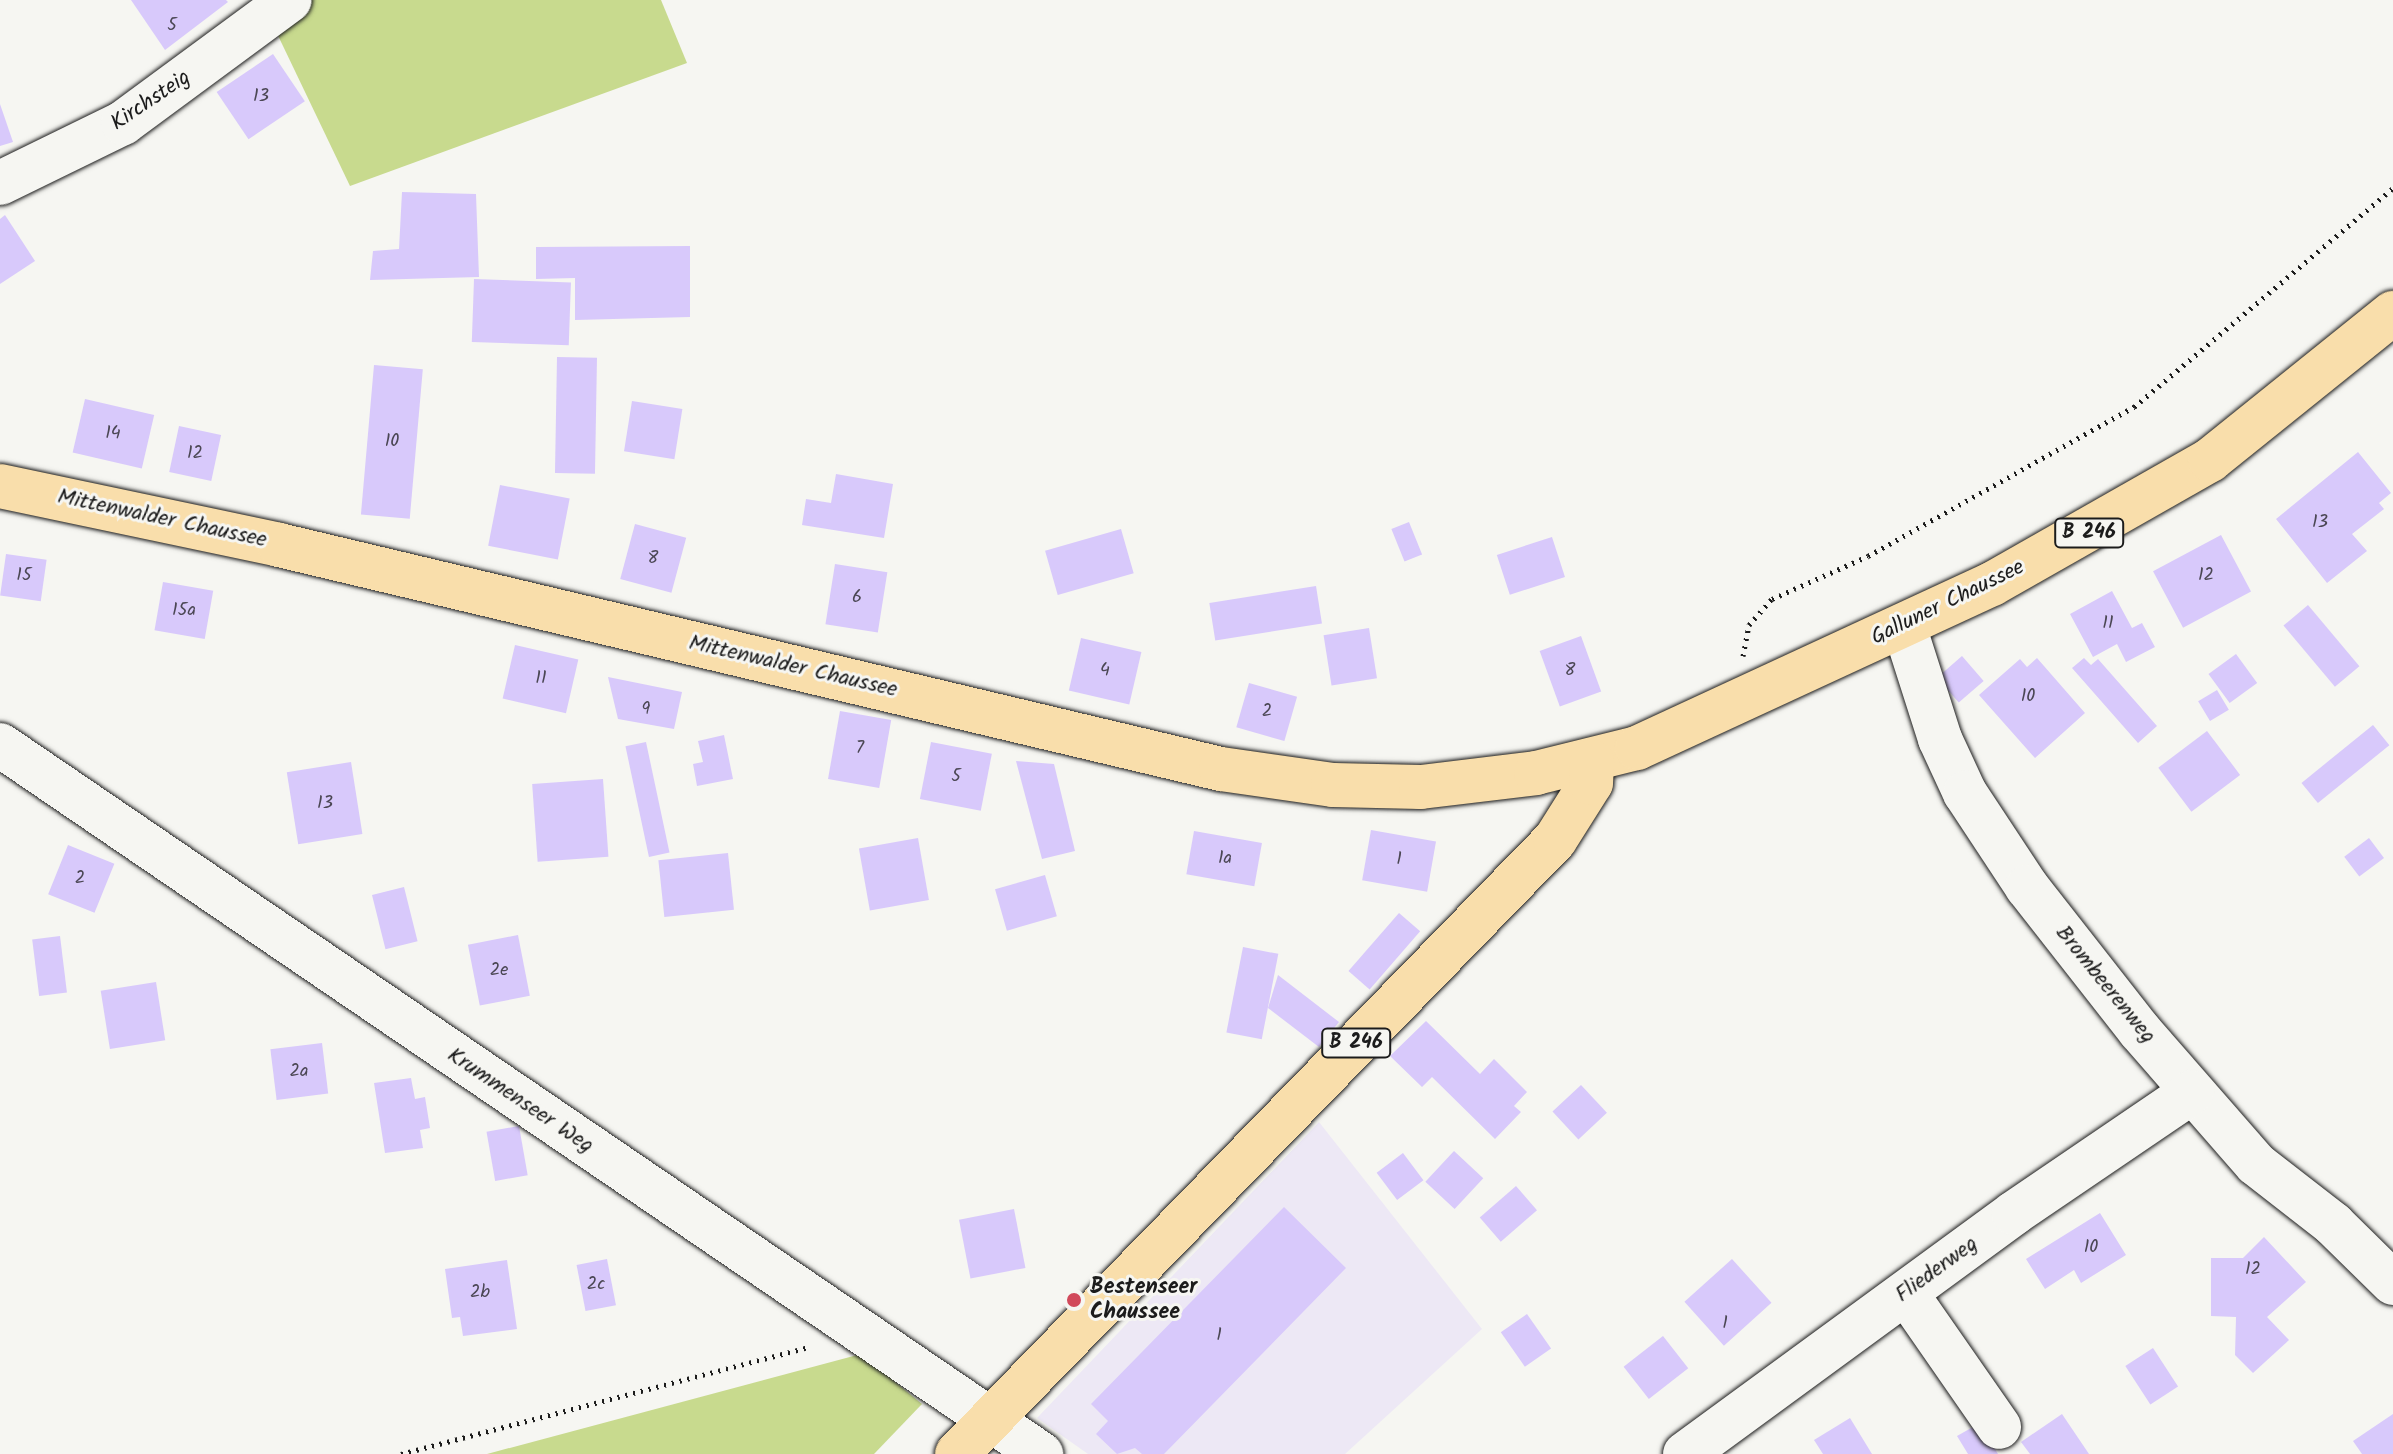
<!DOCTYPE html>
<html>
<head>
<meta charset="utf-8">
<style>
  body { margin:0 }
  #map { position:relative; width:2393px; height:1454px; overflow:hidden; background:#f6f6f2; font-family:Kalam,sans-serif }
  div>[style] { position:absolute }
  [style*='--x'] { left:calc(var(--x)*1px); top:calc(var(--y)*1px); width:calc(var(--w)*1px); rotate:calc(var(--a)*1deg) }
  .built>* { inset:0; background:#ede8f5 }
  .green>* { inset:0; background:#c8da8e }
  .building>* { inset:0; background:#d8c9fb; transform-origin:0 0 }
  .path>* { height:5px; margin-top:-2.5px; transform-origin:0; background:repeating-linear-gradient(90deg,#1c1c1c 0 2px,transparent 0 8px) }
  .roads { filter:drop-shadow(0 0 2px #1c1c1c) drop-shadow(0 0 2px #1c1c1c) }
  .minor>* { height:44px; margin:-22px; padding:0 22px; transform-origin:22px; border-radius:22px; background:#f6f6f2 }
  .major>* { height:44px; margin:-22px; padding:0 22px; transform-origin:22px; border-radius:22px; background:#f9deab }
  .dots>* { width:22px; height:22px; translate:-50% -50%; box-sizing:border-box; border:4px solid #f6f6f2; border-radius:50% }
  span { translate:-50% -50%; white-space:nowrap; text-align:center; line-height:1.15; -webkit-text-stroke:6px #f6f6f2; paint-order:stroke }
  .number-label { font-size:18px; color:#4b4754 }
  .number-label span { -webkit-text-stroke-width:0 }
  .shield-label span { padding:2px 6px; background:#f6f6f2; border:2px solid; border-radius:6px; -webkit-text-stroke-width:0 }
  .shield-label { font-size:20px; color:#1c1c1c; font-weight:700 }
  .street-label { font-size:22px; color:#1c1c1c }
  .poi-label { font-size:22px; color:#1c1c1c; font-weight:700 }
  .left { translate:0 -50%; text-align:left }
</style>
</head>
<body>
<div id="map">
  <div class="built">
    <i style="clip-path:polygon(1319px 1122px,1482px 1329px,1345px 1454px,1088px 1454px,1037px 1418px)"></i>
  </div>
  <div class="green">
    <i style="clip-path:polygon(297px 0,661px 0,687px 63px,350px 186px,272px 23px)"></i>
    <i style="clip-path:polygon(861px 1354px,922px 1404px,874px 1454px,487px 1454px)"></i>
  </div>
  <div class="building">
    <i style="clip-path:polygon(131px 0,226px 0,228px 2px,165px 50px)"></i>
    <i style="left:273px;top:54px;width:57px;height:68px;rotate:56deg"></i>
    <i style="clip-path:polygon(0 104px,13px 142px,0 146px)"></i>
    <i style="clip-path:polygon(402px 192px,476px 194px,479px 277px,370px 280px,373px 251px,399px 249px)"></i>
    <i style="clip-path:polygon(5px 215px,35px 261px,0 284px,0 219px)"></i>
    <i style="clip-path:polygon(690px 246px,690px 317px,575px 320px,575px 278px,536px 279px,536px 247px)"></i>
    <i style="left:474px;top:279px;width:97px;height:63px;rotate:2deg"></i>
    <i style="left:557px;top:357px;width:40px;height:116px;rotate:1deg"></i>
    <i style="left:374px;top:365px;width:49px;height:150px;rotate:5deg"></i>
    <i style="left:85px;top:399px;width:71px;height:55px;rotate:13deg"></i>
    <i style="left:632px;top:401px;width:51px;height:51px;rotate:9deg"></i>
    <i style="left:179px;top:426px;width:43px;height:47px;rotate:12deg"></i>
    <i style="clip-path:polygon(2358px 452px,2391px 493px,2379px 503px,2384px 509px,2352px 534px,2367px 551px,2327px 583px,2276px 519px)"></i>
    <i style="clip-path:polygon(836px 474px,893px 484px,884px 538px,802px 525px,806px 499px,831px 503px)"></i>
    <i style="left:500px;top:485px;width:71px;height:62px;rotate:11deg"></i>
    <i style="left:1409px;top:522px;width:35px;height:19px;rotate:68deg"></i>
    <i style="left:635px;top:524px;width:53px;height:57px;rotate:15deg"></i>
    <i style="left:1121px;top:529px;width:46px;height:79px;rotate:74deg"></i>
    <i style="left:2221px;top:535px;width:64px;height:77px;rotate:62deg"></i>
    <i style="left:1552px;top:537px;width:42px;height:58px;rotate:72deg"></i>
    <i style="left:6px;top:554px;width:41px;height:42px;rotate:8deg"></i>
    <i style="left:835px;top:564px;width:53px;height:61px;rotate:9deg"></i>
    <i style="left:163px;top:582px;width:51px;height:49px;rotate:10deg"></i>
    <i style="left:1316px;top:586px;width:38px;height:108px;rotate:81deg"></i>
    <i style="clip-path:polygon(2112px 591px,2132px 628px,2142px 623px,2155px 647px,2126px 662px,2117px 644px,2093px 657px,2070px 614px)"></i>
    <i style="left:2308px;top:605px;width:80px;height:32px;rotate:50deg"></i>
    <i style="left:1369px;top:628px;width:51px;height:46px;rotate:81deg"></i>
    <i style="left:1581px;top:636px;width:59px;height:44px;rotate:70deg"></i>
    <i style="left:1081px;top:638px;width:62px;height:54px;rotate:13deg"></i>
    <i style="left:515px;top:645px;width:65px;height:55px;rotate:13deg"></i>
    <i style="left:2236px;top:654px;width:36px;height:34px;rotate:54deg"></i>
    <i style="left:1962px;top:656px;width:33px;height:33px;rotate:49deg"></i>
    <i style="clip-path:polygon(2037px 658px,2085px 713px,2035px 758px,1979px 695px,2020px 659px,2027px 667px)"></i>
    <i style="clip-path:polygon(2084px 658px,2091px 665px,2098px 659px,2157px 726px,2138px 743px,2072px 668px)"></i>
    <i style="clip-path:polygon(608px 677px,682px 692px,674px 729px,618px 719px)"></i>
    <i style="left:1249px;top:683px;width:50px;height:46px;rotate:16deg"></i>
    <i style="left:2217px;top:690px;width:23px;height:22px;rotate:59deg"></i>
    <i style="left:840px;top:711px;width:52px;height:69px;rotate:10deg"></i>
    <i style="left:2373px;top:725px;width:26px;height:92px;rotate:51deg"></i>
    <i style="left:2207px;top:731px;width:55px;height:61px;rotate:53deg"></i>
    <i style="clip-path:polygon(724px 735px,733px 779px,697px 786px,693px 764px,703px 762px,698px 741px)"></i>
    <i style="left:646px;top:742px;width:113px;height:21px;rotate:78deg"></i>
    <i style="left:931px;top:742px;width:62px;height:58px;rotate:11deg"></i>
    <i style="clip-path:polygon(1016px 761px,1054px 764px,1075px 851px,1042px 859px)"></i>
    <i style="left:351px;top:762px;width:73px;height:65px;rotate:81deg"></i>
    <i style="left:603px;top:779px;width:78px;height:71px;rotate:86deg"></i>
    <i style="left:1371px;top:830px;width:66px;height:51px;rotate:10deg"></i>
    <i style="left:1194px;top:831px;width:69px;height:44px;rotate:10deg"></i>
    <i style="left:918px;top:838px;width:63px;height:60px;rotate:80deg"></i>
    <i style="left:2369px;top:838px;width:25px;height:31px;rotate:53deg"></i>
    <i style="left:68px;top:845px;width:50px;height:53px;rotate:22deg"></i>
    <i style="left:728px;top:853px;width:57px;height:70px;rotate:84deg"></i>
    <i style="left:1045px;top:875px;width:43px;height:52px;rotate:74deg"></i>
    <i style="left:404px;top:887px;width:56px;height:33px;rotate:76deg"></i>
    <i style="left:1399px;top:913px;width:28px;height:77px;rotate:41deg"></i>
    <i style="left:518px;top:935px;width:62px;height:51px;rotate:79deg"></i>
    <i style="left:60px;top:936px;width:57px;height:28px;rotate:83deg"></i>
    <i style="left:1243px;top:947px;width:36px;height:87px;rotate:11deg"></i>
    <i style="clip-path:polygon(1278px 975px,1339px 1022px,1319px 1047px,1268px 1008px)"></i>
    <i style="left:156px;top:982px;width:59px;height:56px;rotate:81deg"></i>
    <i style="clip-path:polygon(1426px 1021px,1480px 1074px,1494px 1059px,1527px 1092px,1514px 1106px,1521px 1112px,1495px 1139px,1432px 1077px,1422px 1087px,1390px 1056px)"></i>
    <i style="left:322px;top:1043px;width:51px;height:52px;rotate:83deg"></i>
    <i style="clip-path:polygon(411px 1078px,415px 1099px,425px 1097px,430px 1128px,420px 1130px,423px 1148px,385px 1153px,374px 1083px)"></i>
    <i style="left:1581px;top:1085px;width:38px;height:39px;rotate:47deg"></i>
    <i style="left:519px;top:1126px;width:50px;height:33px;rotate:80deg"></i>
    <i style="left:1454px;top:1151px;width:40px;height:42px;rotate:43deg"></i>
    <i style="left:1403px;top:1153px;width:34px;height:33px;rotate:53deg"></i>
    <i style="left:1516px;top:1186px;width:32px;height:48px;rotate:49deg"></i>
    <i style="clip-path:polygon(1284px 1207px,1346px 1268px,1164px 1454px,1142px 1454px,1135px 1448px,1117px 1454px,1096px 1434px,1108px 1421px,1091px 1404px)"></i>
    <i style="left:1014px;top:1209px;width:60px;height:56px;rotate:79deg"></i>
    <i style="clip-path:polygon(2100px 1213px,2126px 1255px,2081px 1283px,2074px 1270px,2045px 1289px,2026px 1259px)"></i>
    <i style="clip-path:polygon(2264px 1237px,2306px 1282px,2267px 1317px,2289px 1340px,2253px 1373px,2235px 1355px,2236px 1317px,2211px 1316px,2211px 1258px,2243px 1258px)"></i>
    <i style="left:607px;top:1259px;width:47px;height:31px;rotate:79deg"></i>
    <i style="left:1732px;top:1259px;width:59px;height:64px;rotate:48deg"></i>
    <i style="clip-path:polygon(507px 1260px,517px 1329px,463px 1336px,460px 1317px,452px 1318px,445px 1269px)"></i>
    <i style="left:1527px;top:1314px;width:42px;height:32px;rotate:55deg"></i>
    <i style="left:1663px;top:1336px;width:41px;height:50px;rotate:52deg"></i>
    <i style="left:2153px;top:1348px;width:46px;height:33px;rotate:57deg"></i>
    <i style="clip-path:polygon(2062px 1414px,2089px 1454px,2030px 1454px,2021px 1442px)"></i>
    <i style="clip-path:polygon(2393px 1414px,2393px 1454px,2362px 1454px,2353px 1441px)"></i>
    <i style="clip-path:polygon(1850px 1418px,1872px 1454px,1823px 1454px,1814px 1440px)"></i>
    <i style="clip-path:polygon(1980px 1423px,1998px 1454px,1968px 1454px,1957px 1436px)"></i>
  </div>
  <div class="path">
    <i style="--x:1743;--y:656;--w:32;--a:-79"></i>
    <i style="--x:1749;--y:625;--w:35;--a:-49"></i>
    <i style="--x:1772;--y:599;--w:105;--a:-24.1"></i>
    <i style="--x:1868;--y:556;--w:305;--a:-29.3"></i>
    <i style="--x:2134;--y:407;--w:339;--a:-40.2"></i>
    <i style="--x:401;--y:1454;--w:423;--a:-14.7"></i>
  </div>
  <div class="roads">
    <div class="minor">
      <i style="--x:0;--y:183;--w:137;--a:-26"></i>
      <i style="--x:123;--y:123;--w:207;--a:-36.4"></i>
      <i style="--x:1904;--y:626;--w:119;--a:72.3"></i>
      <i style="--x:1940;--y:739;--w:60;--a:65.2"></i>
      <i style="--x:1965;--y:793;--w:113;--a:56.6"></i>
      <i style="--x:2027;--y:887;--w:183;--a:51.9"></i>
      <i style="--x:2140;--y:1031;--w:176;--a:48.9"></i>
      <i style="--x:2256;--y:1164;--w:98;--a:37.9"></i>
      <i style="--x:2333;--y:1224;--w:84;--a:44.5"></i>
      <i style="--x:0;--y:745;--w:1260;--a:34.26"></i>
      <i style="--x:1906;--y:1293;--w:163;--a:55.2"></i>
      <i style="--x:1685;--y:1454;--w:408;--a:-36.2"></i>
      <i style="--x:2014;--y:1213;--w:215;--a:-34.2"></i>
    </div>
    <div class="major">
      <i style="--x:0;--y:486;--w:285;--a:11.9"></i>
      <i style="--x:279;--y:545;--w:968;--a:13.38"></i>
      <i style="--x:1221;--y:769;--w:113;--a:8.1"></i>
      <i style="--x:1333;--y:785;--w:88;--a:1.3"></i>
      <i style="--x:1421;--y:787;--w:116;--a:-6.9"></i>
      <i style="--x:1536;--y:773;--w:104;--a:-13.9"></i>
      <i style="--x:1637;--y:748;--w:391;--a:-24.8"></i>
      <i style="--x:1992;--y:584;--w:251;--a:-29.6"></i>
      <i style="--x:2210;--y:460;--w:235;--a:-38.8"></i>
      <i style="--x:957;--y:1454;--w:857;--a:-45.76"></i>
      <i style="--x:1555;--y:840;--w:67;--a:-57.7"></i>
      <i style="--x:1591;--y:783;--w:21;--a:-87"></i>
    </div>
  </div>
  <div class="dots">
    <i style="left:1074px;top:1300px;background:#d1495b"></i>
  </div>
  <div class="number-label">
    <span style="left:172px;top:26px">5</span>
    <span style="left:261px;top:97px">13</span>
    <span style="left:113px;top:434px">14</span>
    <span style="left:392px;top:442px">10</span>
    <span style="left:195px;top:454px">12</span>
    <span style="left:2320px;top:523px">13</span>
    <span style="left:653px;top:559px">8</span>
    <span style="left:24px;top:576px">15</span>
    <span style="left:2206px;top:576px">12</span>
    <span style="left:857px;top:598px">6</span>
    <span style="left:184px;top:611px">15a</span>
    <span style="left:2108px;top:624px">11</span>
    <span style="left:1105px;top:671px">4</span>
    <span style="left:1570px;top:671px">8</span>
    <span style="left:541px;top:679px">11</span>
    <span style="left:2028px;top:697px">10</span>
    <span style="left:646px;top:710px">9</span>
    <span style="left:1267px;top:712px">2</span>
    <span style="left:860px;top:749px">7</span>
    <span style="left:956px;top:777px">5</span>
    <span style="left:325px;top:804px">13</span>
    <span style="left:1225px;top:859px">1a</span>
    <span style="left:1399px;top:860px">1</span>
    <span style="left:80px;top:879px">2</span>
    <span style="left:499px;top:971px">2e</span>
    <span style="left:299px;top:1072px">2a</span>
    <span style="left:2091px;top:1248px">10</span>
    <span style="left:2253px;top:1270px">12</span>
    <span style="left:596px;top:1285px">2c</span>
    <span style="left:480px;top:1293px">2b</span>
    <span style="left:1725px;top:1324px">1</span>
    <span style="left:1219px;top:1336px">1</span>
  </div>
  <div class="shield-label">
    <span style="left:2089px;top:533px">B 246</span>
    <span style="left:1356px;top:1043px">B 246</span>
  </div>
  <div class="street-label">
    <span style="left:151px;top:101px;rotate:-34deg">Kirchsteig</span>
    <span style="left:162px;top:519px;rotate:12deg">Mittenwalder Chaussee</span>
    <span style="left:1948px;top:603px;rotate:-26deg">Galluner Chaussee</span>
    <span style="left:793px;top:667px;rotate:13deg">Mittenwalder Chaussee</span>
    <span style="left:2105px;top:985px;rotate:51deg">Brombeerenweg</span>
    <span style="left:520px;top:1101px;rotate:34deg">Krummenseer Weg</span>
    <span style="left:1937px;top:1270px;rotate:-36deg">Fliederweg</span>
  </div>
  <div class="poi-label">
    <span class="left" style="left:1090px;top:1300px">Bestenseer<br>Chaussee</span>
  </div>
</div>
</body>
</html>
